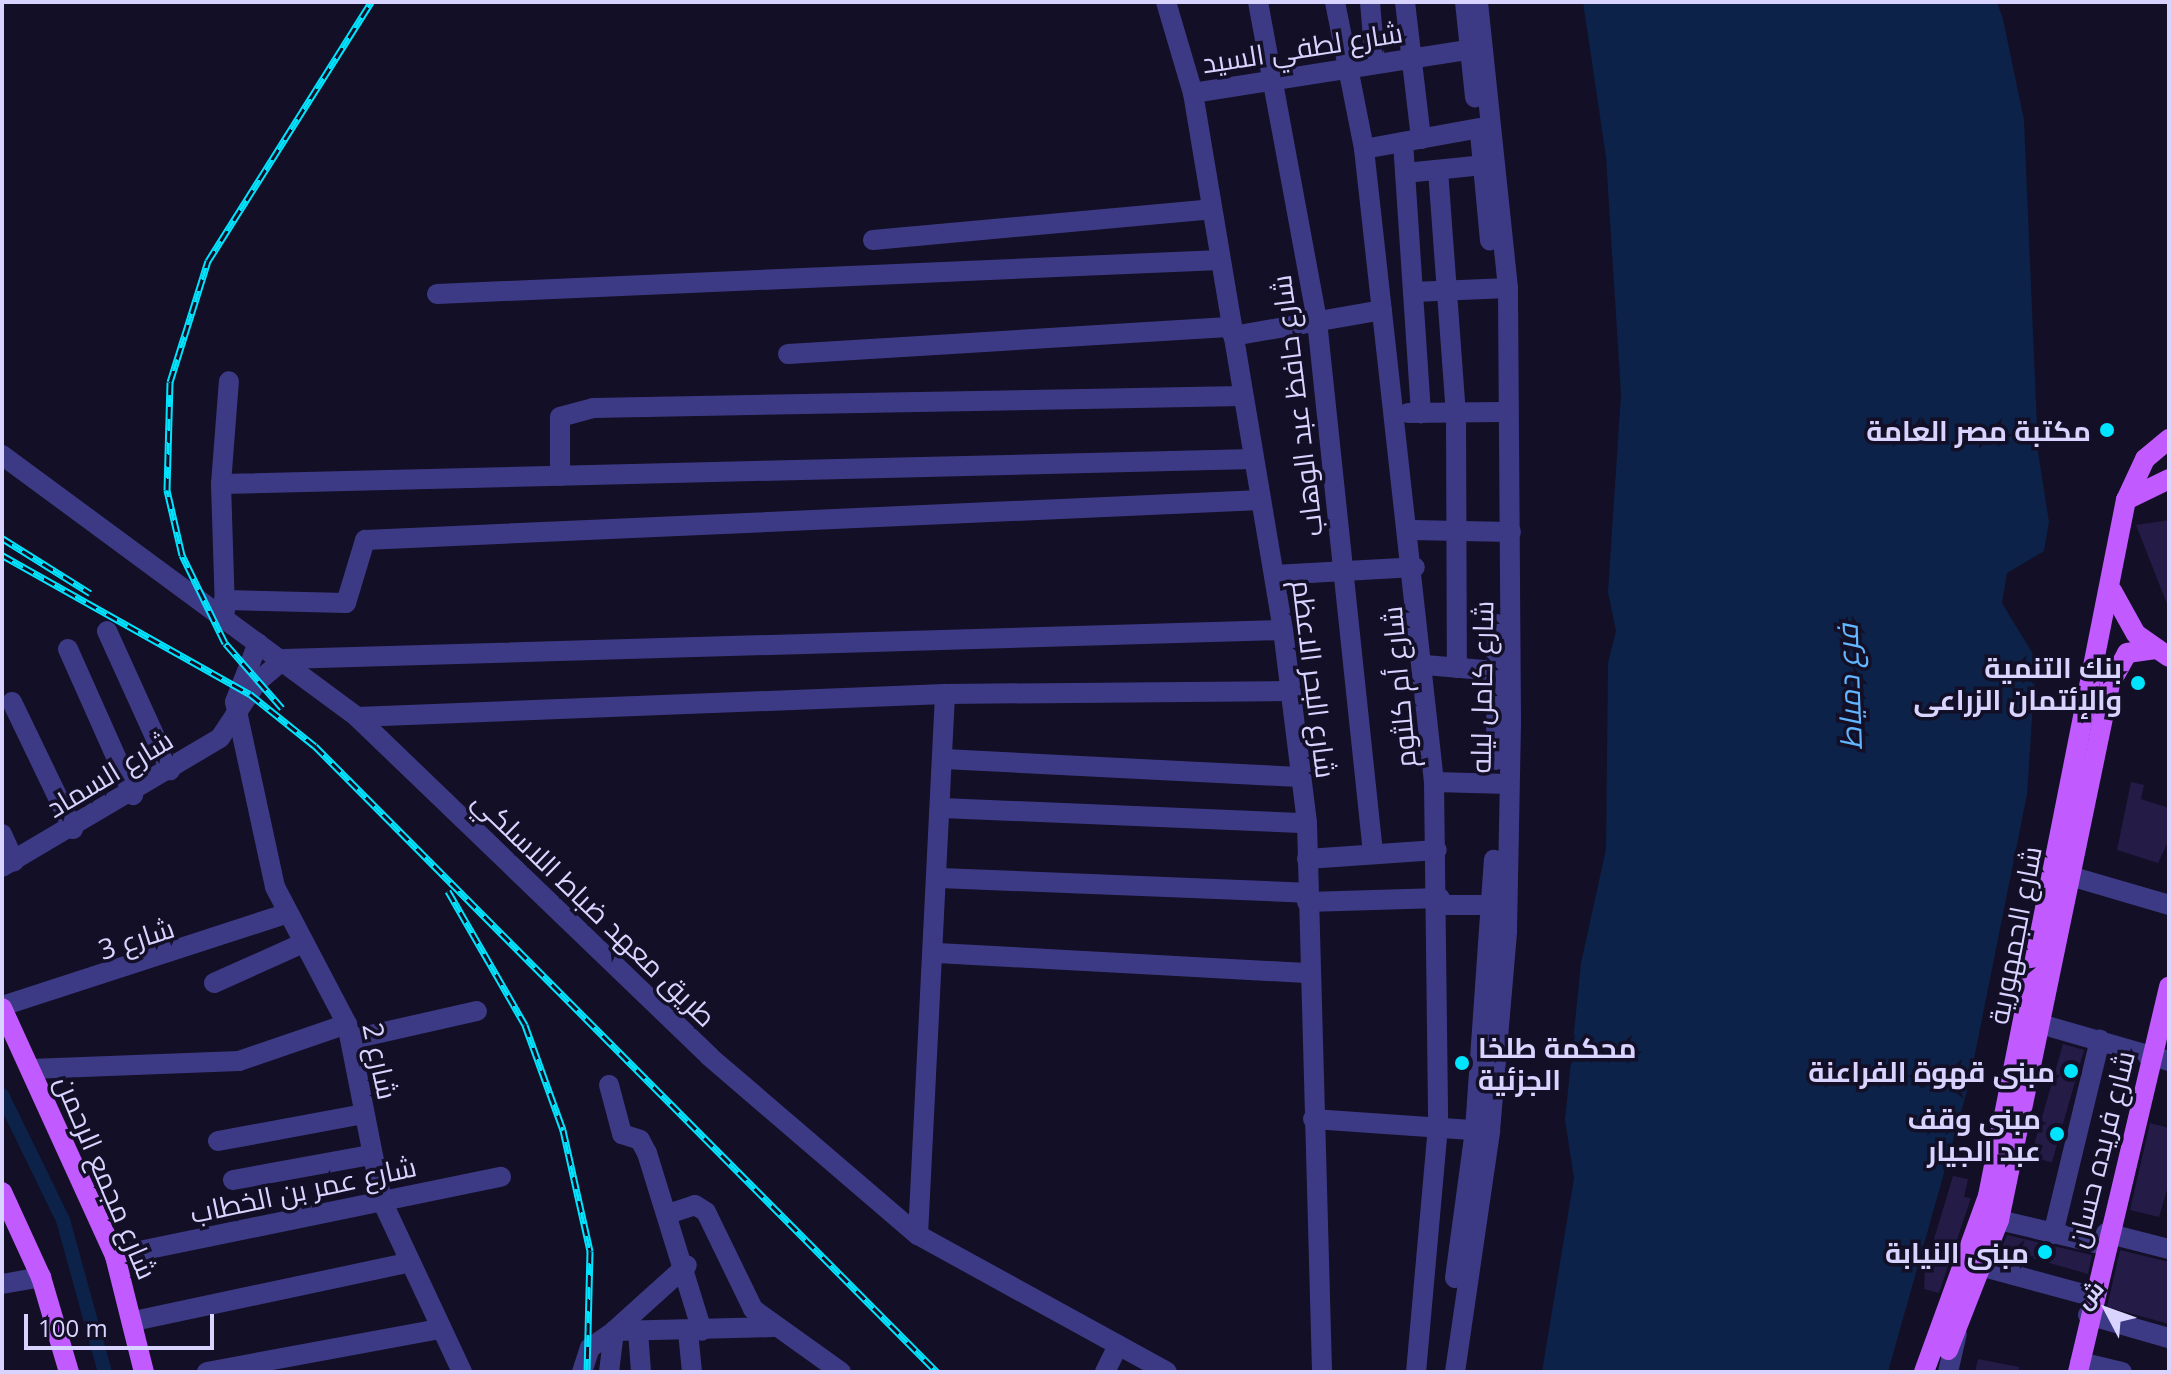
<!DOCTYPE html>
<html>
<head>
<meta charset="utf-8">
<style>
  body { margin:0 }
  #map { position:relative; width:2171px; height:1374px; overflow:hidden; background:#130f26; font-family:"Open Sans",Cairo,sans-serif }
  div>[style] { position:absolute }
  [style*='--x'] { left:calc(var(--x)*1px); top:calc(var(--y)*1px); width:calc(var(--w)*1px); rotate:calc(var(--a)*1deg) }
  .water>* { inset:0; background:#0c2248 }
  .canal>* { height:14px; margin:-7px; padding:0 7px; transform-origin:7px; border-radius:7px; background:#0c2248 }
  .building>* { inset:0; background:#241b47; transform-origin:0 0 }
  .minor>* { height:20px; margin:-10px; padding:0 10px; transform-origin:10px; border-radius:10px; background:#3d3a85 }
  .major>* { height:20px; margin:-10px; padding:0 10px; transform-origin:10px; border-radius:10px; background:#c25bff }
  .rail>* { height:7px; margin-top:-3.5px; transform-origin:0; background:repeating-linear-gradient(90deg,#130f26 0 12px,#00e5ff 0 24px); box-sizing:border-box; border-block:2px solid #00e5ff }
  .dots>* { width:22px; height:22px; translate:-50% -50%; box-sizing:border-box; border:4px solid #130f26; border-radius:50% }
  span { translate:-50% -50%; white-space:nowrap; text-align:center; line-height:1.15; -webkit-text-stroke:7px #130f26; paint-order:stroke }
  .street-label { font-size:28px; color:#d9d4ff }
  .poi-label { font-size:28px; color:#d9d4ff; font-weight:700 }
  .right { translate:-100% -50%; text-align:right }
  .left { translate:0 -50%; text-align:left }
  .water-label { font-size:30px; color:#62b6ff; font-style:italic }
  .frame { position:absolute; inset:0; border:4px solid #d9d4ff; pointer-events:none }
  .north { position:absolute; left:2067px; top:1270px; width:80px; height:80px; -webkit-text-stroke:6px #130f26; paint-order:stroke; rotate:311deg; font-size:22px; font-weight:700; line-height:32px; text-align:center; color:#d9d4ff }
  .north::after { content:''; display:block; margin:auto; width:28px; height:36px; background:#d9d4ff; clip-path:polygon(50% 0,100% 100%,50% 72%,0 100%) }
  .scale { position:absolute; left:24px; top:1314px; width:190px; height:36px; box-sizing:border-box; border:4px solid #d9d4ff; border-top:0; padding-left:10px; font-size:24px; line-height:28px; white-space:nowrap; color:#d9d4ff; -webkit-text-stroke:6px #130f26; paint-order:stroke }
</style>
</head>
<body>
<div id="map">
  <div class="water">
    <i style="clip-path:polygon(1583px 2px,1997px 2px,2003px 19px,2024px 120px,2038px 452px,2049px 522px,2044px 551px,2007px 573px,2002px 603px,2036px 659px,2027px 794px,1969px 1084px,1888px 1372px,1542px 1372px,1574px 1178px,1565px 1120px,1581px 963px,1606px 849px,1608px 663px,1616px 631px,1608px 592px,1621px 394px,1606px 157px)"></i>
  </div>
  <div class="canal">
    <i style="--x:2;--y:1095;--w:139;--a:64"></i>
    <i style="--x:63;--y:1220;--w:158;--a:74.6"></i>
  </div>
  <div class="building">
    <i style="clip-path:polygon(2169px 520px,2169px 609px,2136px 525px)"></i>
    <i style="clip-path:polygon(2131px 782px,2144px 785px,2141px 799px,2169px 808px,2169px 840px,2158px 863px,2117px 850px)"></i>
    <i style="left:2063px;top:1044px;width:22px;height:117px;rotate:16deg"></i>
    <i style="clip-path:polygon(2150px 1123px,2169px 1128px,2169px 1183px,2159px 1217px,2130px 1210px)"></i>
    <i style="clip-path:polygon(1953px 1176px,1968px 1179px,1964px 1197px,1971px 1198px,1939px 1293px,1924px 1289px,1925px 1269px)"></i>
    <i style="clip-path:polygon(2007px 1235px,2092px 1255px,2088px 1274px,2001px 1249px)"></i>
    <i style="clip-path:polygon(2120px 1250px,2169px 1262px,2169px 1324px,2107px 1307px)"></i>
    <i style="clip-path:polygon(1978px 1359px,2019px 1367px,2019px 1372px,1975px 1372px)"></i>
  </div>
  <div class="minor">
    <i style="--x:1166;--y:2;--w:95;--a:73.5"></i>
    <i style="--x:1193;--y:93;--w:544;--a:80.49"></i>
    <i style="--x:1283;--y:630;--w:194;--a:82.9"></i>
    <i style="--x:1307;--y:823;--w:549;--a:88.43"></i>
    <i style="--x:1258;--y:2;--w:324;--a:79.5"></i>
    <i style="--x:1317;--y:321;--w:535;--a:83.99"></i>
    <i style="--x:1335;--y:2;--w:150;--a:78.8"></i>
    <i style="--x:1364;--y:149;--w:637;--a:83.69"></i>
    <i style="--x:1434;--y:782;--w:344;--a:89.3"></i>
    <i style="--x:1438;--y:1126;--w:247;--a:95.1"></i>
    <i style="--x:1370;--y:2;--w:59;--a:85.2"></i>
    <i style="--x:1405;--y:2;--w:138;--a:83.3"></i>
    <i style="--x:1465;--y:2;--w:96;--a:84"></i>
    <i style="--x:1193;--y:93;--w:291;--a:-8.9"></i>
    <i style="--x:1480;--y:133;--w:108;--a:84.7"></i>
    <i style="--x:1403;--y:142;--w:272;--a:86.2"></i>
    <i style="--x:1364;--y:149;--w:117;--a:-10.3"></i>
    <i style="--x:1438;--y:170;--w:244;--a:85.8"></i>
    <i style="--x:1456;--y:413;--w:255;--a:89.8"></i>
    <i style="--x:1405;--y:173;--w:88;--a:-5.8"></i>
    <i style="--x:873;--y:240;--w:340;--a:-5.2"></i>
    <i style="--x:1413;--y:292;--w:95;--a:-2.4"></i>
    <i style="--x:437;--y:294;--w:784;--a:-2.49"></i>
    <i style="--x:1233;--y:336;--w:151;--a:-9.9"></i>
    <i style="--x:788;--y:354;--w:445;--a:-3.5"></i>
    <i style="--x:1408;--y:413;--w:93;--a:-0.6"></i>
    <i style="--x:2;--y:455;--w:441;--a:36.4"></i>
    <i style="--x:357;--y:717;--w:490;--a:43.9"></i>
    <i style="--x:710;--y:1057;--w:274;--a:40.6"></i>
    <i style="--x:918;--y:1235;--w:284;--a:28.8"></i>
    <i style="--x:560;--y:476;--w:59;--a:-90"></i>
    <i style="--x:560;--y:417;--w:34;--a:-15"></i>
    <i style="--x:593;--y:408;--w:650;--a:-1.06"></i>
    <i style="--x:221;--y:484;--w:1033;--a:-1.39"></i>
    <i style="--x:1411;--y:530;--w:100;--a:1.1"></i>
    <i style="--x:1274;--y:575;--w:141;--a:-3.2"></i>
    <i style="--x:224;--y:600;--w:122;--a:1.4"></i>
    <i style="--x:346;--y:603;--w:66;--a:-73.2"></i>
    <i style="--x:365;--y:540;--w:897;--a:-2.56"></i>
    <i style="--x:225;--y:611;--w:127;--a:-91.8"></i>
    <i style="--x:221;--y:484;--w:103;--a:-85.6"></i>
    <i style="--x:107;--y:631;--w:153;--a:65.6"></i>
    <i style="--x:258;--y:643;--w:63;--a:111.3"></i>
    <i style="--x:235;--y:702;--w:189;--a:77.8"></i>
    <i style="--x:275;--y:887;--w:155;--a:62.3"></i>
    <i style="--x:347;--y:1024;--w:180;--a:78.8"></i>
    <i style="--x:382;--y:1201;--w:189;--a:64.9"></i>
    <i style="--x:68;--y:649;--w:160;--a:66"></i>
    <i style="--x:1425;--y:665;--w:71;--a:4.8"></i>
    <i style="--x:12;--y:702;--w:141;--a:64.3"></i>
    <i style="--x:357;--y:717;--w:588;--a:-2.24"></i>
    <i style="--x:945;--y:694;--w:345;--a:-0.5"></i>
    <i style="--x:944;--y:759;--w:355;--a:2.9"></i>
    <i style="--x:1496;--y:760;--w:136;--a:-89.6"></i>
    <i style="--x:1434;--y:782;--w:74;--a:1.5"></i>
    <i style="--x:942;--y:808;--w:365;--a:2.4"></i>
    <i style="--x:2;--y:834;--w:30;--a:66"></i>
    <i style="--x:1307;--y:859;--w:130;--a:-4"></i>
    <i style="--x:2;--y:867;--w:253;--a:-30.6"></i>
    <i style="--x:220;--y:738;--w:67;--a:-56.5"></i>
    <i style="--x:257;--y:682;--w:35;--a:-40"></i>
    <i style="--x:284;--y:659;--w:999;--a:-1.66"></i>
    <i style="--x:2070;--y:876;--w:103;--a:16.3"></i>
    <i style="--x:940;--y:878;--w:366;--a:2.3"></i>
    <i style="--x:1307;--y:902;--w:133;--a:-1.7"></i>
    <i style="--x:1440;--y:905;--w:53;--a:0"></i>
    <i style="--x:937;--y:953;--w:374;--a:3.1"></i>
    <i style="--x:214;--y:983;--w:95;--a:-24.1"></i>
    <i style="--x:2;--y:1006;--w:298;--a:-18"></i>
    <i style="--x:2040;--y:1024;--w:134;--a:16"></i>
    <i style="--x:353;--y:1039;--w:127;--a:-12.7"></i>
    <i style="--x:31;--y:1069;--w:208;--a:-2.2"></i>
    <i style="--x:239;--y:1061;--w:114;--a:-18.9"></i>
    <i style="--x:609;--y:1085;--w:51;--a:75.1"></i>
    <i style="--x:622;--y:1134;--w:19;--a:18"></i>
    <i style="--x:640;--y:1140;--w:15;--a:62"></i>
    <i style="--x:647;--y:1153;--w:186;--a:72.8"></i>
    <i style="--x:1313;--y:1119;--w:173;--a:4"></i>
    <i style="--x:218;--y:1141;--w:148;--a:-10.5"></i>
    <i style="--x:233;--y:1180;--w:139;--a:-10.3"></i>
    <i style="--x:668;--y:1214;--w:28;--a:-18"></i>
    <i style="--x:695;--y:1205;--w:13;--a:32"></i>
    <i style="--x:706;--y:1212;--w:108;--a:64.1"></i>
    <i style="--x:753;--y:1309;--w:108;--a:35.6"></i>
    <i style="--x:1999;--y:1220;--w:108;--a:13.4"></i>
    <i style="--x:2106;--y:1233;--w:65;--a:14.3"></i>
    <i style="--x:2053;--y:1234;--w:200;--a:-76.4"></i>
    <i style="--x:918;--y:1235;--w:542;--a:-87.14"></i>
    <i style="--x:115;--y:1256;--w:394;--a:-11.6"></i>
    <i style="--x:1984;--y:1267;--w:111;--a:15.2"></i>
    <i style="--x:1455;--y:1278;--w:149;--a:-82.3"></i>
    <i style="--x:1475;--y:1130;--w:271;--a:-86"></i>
    <i style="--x:2;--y:1284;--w:40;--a:-10"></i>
    <i style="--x:2088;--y:1315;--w:84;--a:15.9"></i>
    <i style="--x:134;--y:1321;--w:280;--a:-12"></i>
    <i style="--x:638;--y:1331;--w:41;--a:85.8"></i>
    <i style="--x:688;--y:1332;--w:40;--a:84.3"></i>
    <i style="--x:2080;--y:1362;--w:43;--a:13.4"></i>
    <i style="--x:207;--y:1372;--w:237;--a:-10.5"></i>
    <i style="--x:582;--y:1372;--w:25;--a:-72"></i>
    <i style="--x:590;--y:1348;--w:29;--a:-35"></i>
    <i style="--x:614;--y:1331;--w:159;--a:-1.4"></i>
    <i style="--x:609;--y:1372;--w:41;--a:-83"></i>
    <i style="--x:614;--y:1331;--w:98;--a:-42.1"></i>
    <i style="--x:1105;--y:1372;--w:30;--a:-64"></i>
    <i style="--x:1455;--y:1372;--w:244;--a:-81.7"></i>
    <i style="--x:1490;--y:1131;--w:201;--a:-85.1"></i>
    <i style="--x:1507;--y:931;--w:208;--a:-88.9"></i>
    <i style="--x:1511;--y:723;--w:435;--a:-90.4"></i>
    <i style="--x:1508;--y:288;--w:288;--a:-96"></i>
    <i style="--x:1948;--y:1372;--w:39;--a:-77"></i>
  </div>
  <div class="major">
    <i style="--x:2126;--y:500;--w:48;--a:-26"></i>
    <i style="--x:2112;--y:591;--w:49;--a:60.8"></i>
    <i style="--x:2136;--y:634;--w:40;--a:34.9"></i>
    <i style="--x:2;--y:1008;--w:273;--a:65.5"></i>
    <i style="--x:115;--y:1256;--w:120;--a:76"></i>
    <i style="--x:2;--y:1192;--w:94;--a:65.4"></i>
    <i style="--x:41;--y:1277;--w:99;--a:73.6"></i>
    <i style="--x:1948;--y:1350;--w:140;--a:-68.6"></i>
    <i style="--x:1999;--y:1220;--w:547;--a:-78.3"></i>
    <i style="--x:2110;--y:684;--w:35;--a:-61"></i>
    <i style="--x:2127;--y:653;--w:27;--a:-8"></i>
    <i style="--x:1924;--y:1372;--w:187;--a:-70"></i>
    <i style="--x:1988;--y:1196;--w:710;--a:-78.79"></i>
    <i style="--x:2126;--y:500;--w:45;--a:-65.1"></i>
    <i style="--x:2145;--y:459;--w:31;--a:-40"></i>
    <i style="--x:2078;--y:1372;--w:396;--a:-76.7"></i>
  </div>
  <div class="rail">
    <i style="--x:2;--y:538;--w:104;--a:32"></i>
    <i style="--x:2;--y:555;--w:284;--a:29.3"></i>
    <i style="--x:250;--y:694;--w:83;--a:38.7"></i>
    <i style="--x:315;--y:746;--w:882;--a:45.18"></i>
    <i style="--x:282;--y:708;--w:86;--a:-131.2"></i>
    <i style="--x:225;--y:643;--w:98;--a:-116"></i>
    <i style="--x:182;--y:555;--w:67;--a:-103"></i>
    <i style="--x:167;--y:490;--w:108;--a:-88.4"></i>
    <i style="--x:170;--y:382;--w:127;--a:-72.6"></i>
    <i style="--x:208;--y:261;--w:306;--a:-57.8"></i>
    <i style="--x:448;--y:891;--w:155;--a:60.1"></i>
    <i style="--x:525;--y:1025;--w:112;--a:70.1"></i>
    <i style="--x:563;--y:1130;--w:124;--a:77.4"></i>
    <i style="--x:590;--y:1251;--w:121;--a:91.4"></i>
  </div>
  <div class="dots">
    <i style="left:2107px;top:430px;background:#00e5ff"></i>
    <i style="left:2138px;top:683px;background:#00e5ff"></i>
    <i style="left:1462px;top:1063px;background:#00e5ff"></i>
    <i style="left:2071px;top:1071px;background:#00e5ff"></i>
    <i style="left:2057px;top:1134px;background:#00e5ff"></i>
    <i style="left:2045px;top:1252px;background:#00e5ff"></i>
  </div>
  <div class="street-label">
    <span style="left:1302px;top:47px;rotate:-9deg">شارع لطفي السيد</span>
    <span style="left:1296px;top:406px;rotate:-97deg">شارع حافظ عبد الوهاب</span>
    <span style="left:1315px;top:679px;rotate:83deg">شارع البحر الاعظم</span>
    <span style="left:1398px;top:687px;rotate:-95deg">شارع أم كلثوم</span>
    <span style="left:1481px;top:687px;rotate:-89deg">شارع كامل ليله</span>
    <span style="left:109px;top:773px;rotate:-31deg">شارع السماد</span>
    <span style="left:595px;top:908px;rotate:44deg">طريق معهد ضباط اللاسلكي</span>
    <span style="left:2014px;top:935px;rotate:-79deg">شارع الجمهورية</span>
    <span style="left:136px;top:938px;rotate:-18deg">شارع 3</span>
    <span style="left:381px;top:1061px;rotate:78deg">شارع 2</span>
    <span style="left:2100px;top:1149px;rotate:-76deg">شارع فريده حسان</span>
    <span style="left:107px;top:1177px;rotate:67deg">شارع مجمع الرحمن</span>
    <span style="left:303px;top:1189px;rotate:-12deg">شارع عمر بن الخطاب</span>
  </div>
  <div class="poi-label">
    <span class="right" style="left:2091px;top:430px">مكتبة مصر العامة</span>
    <span class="right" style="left:2122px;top:683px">بنك التنمية<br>والإئتمان الزراعى</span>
    <span class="left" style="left:1478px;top:1063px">محكمة طلخا<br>الجزئية</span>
    <span class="right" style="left:2055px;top:1071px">مبنى قهوة الفراعنة</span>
    <span class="right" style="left:2041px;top:1134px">مبنى وقف<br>عبد الجيار</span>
    <span class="right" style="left:2029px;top:1252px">مبنى النيابة</span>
  </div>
  <div class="water-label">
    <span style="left:1849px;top:687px;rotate:-92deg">فرع دمياط</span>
  </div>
  <div class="frame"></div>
  <div class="north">ش</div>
  <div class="scale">100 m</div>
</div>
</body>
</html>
